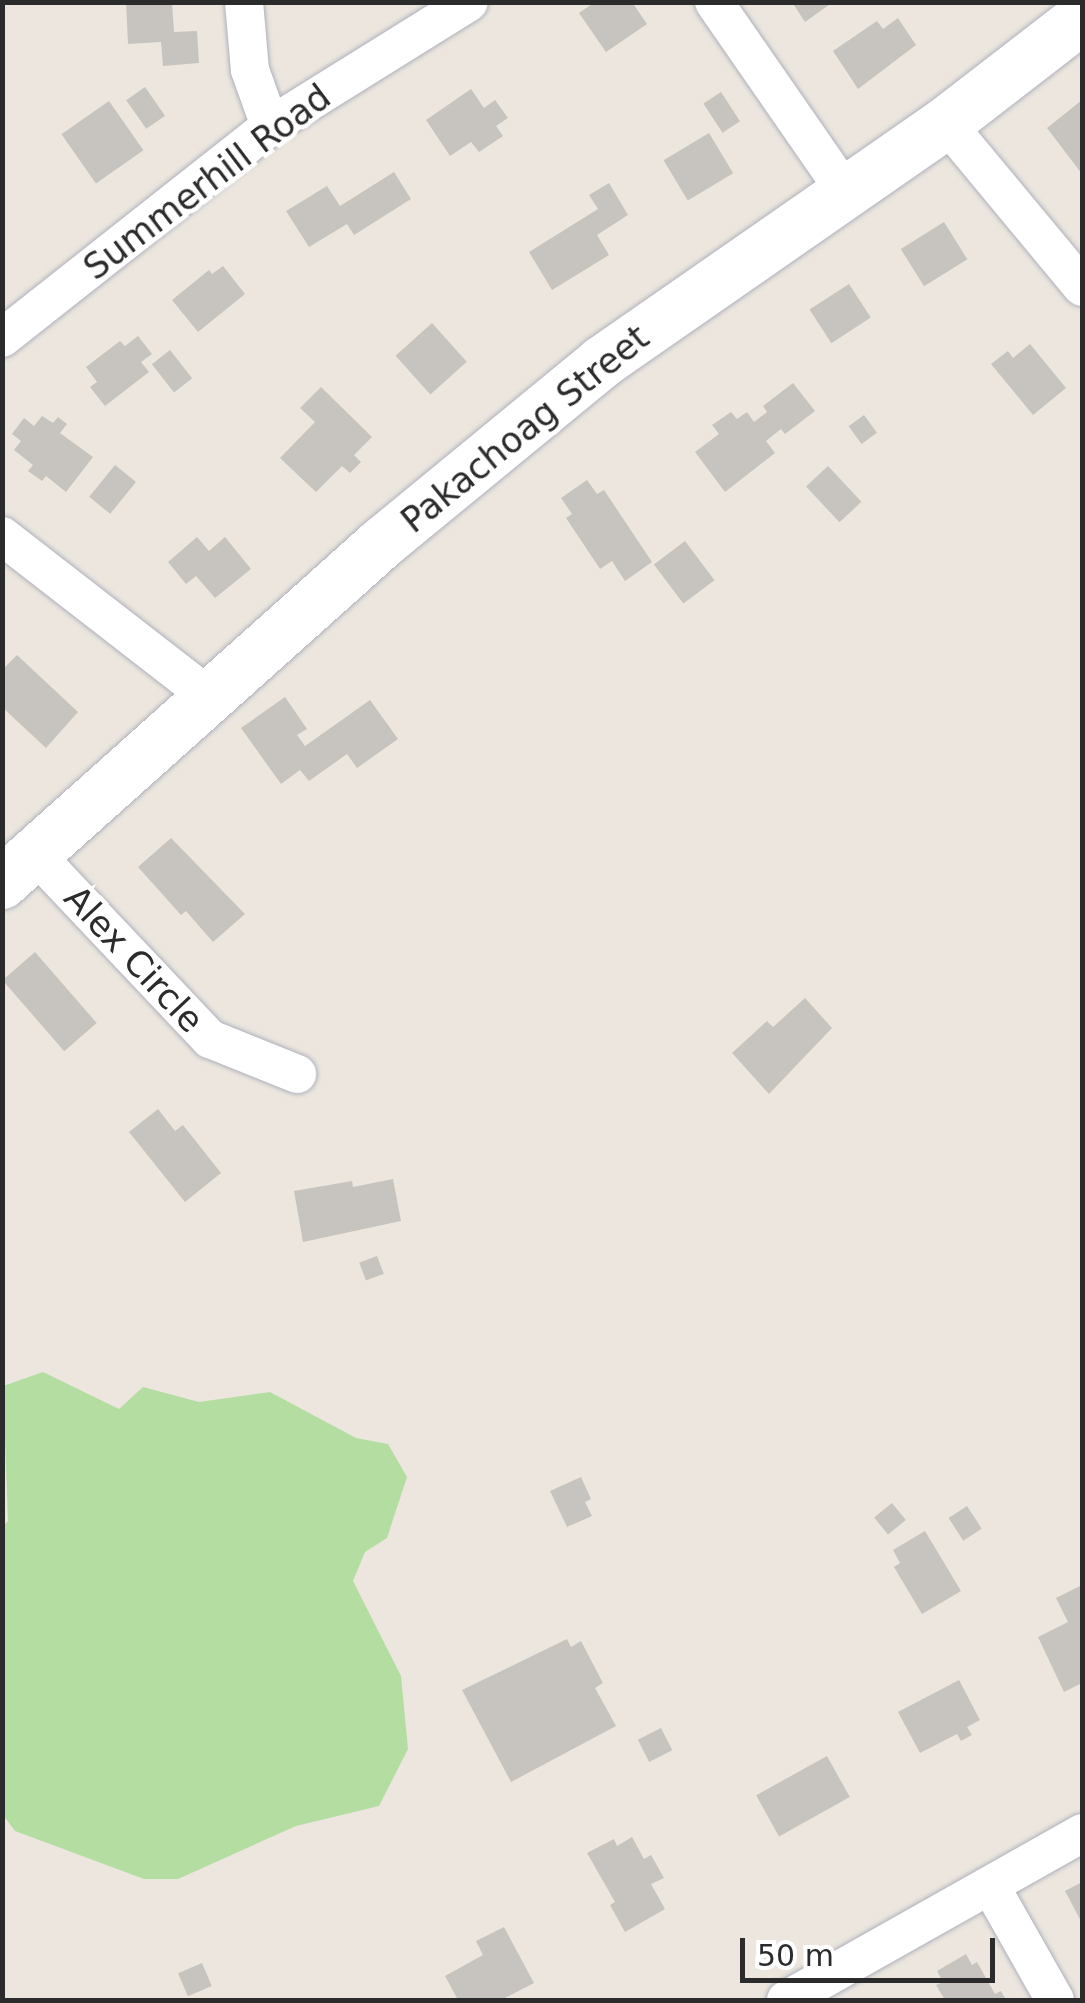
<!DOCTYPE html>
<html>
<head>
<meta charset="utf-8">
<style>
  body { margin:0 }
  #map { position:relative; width:1085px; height:2003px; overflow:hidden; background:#ece6df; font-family:"DejaVu Sans",sans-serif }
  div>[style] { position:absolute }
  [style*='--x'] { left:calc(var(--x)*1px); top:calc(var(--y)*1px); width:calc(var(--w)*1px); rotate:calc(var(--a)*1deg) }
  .green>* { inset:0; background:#b4dda1 }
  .building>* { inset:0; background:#c7c3be; transform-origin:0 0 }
  .roads { filter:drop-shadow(0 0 2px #afb1ba) drop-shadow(0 0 2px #afb1ba) }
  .street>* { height:38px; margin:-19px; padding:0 19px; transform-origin:19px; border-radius:19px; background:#fff }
  .secondary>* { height:52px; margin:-26px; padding:0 26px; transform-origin:26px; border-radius:26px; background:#fff }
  span { translate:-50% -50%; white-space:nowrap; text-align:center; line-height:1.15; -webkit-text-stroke:9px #fff; paint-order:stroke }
  .street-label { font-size:35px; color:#2b2b2b }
  .frame { position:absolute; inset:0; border:5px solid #2b2b2b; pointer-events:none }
  .scale { position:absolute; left:740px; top:1938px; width:255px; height:45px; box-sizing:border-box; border:5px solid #2b2b2b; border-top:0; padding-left:12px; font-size:30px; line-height:35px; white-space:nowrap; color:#2b2b2b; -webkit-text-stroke:8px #fff; paint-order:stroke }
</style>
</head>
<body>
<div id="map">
  <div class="green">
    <i style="clip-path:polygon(43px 1372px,119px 1409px,143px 1387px,199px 1402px,270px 1392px,356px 1438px,388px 1444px,407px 1477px,387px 1538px,365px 1552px,353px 1581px,401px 1676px,408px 1749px,379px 1806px,296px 1826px,178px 1879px,144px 1879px,15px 1831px,3px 1815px,2px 1527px,8px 1521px,3px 1386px)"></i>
  </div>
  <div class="building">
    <i style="clip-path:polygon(126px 2px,172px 2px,174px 32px,197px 31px,199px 63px,163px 66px,161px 42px,128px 44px)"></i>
    <i style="clip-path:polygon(595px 2px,632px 2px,647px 24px,606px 52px,579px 13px)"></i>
    <i style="clip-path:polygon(792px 2px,833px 2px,805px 22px)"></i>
    <i style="clip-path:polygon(898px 18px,916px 45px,858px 89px,833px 51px,877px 21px,883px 29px)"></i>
    <i style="left:145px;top:87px;width:35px;height:23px;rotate:55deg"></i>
    <i style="clip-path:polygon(471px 89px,484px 108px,495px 100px,508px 118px,496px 126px,503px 136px,479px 152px,471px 142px,450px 156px,426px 120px)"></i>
    <i style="left:721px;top:92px;width:35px;height:21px;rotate:57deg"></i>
    <i style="clip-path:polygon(1082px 100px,1082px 174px,1047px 128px)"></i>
    <i style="left:109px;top:101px;width:60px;height:58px;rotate:55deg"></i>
    <i style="left:709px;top:133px;width:47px;height:53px;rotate:59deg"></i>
    <i style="clip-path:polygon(394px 172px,411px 199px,354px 235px,347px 224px,309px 247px,286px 211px,327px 186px,340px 206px)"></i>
    <i style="clip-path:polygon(609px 183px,628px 215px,597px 235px,609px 255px,552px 290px,529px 252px,598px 209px,589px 195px)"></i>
    <i style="left:944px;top:222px;width:44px;height:51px;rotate:58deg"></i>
    <i style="clip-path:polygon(223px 266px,245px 294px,198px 332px,172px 300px,209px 270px,212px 274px)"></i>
    <i style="left:849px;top:284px;width:40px;height:47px;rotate:57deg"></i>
    <i style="left:432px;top:323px;width:52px;height:49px;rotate:48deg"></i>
    <i style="clip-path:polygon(138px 336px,152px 354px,141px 362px,149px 372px,105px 406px,90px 387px,97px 382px,86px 367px,120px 341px,125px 346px)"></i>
    <i style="clip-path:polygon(1030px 344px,1066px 388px,1033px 415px,991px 364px,1008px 351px,1013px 358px)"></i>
    <i style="left:170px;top:350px;width:36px;height:23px;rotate:52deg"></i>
    <i style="clip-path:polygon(793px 383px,815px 411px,785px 434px,781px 429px,766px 441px,775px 453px,725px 492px,695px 452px,719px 434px,712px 425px,731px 412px,737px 419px,747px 412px,754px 422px,767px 412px,763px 406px)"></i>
    <i style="clip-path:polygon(321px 387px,372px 437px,354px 455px,361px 462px,350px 473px,342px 466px,316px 492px,280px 458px,315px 422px,300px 408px)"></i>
    <i style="left:864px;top:415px;width:22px;height:19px;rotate:54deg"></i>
    <i style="clip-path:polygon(42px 416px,53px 423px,58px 417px,67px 424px,60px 433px,93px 457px,66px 492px,46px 476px,42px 481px,28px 471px,33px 465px,14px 450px,21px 441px,12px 434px,24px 418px,34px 426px)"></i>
    <i style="left:115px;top:465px;width:27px;height:41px;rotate:39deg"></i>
    <i style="left:828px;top:466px;width:49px;height:30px;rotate:47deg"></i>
    <i style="clip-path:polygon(587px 480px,597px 494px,604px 490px,652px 562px,625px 581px,612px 561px,600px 569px,566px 518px,572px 514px,561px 498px)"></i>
    <i style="clip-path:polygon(197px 537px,209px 551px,225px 537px,251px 569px,215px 598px,196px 576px,186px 584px,168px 562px)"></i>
    <i style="left:685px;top:541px;width:49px;height:39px;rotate:53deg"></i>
    <i style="clip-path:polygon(17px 655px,78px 712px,46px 748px,2px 707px,2px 670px)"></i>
    <i style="clip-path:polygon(285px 697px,307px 729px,297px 735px,305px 746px,370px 700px,398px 739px,357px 768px,347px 754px,309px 781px,300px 770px,281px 784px,241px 728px)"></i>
    <i style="clip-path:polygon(171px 838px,245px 914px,213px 942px,186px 911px,181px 915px,138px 867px)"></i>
    <i style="left:35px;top:952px;width:94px;height:43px;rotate:49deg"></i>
    <i style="clip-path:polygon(805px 998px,832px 1028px,769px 1094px,732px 1053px,767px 1021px,773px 1027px)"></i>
    <i style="clip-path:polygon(158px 1109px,175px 1131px,183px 1125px,221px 1173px,185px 1202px,129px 1132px)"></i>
    <i style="clip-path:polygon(393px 1179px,401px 1221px,303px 1242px,294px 1191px,352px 1181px,353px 1187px)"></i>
    <i style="left:377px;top:1256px;width:19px;height:19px;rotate:69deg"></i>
    <i style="clip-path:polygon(581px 1477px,591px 1499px,585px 1502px,592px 1516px,567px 1527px,550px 1491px)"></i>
    <i style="left:892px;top:1503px;width:22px;height:23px;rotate:51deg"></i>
    <i style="left:967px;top:1506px;width:27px;height:22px;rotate:57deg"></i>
    <i style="clip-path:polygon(925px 1531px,961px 1591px,922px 1614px,894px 1567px,900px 1563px,893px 1550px)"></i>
    <i style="clip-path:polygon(1082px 1585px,1082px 1683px,1064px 1692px,1038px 1637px,1068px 1622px,1056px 1598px)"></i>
    <i style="clip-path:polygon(567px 1639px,571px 1647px,581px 1641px,603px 1683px,595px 1688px,616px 1726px,511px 1782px,462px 1690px)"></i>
    <i style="clip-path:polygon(959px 1680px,980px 1720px,967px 1727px,972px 1735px,961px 1741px,957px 1734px,920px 1753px,898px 1712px)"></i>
    <i style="left:661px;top:1728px;width:25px;height:26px;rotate:63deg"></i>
    <i style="left:827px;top:1756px;width:47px;height:81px;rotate:61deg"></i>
    <i style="clip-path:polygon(632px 1837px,644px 1859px,651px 1855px,664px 1878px,651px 1884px,665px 1909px,625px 1932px,610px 1905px,615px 1902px,587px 1853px,614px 1839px,617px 1846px)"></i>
    <i style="clip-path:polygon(1082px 1882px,1082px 1923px,1065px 1891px)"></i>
    <i style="clip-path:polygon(504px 1927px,534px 1983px,501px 2000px,458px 2000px,445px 1976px,483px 1955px,476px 1941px)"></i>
    <i style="clip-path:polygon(966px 1954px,972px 1965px,977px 1962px,995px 1994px,1001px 1991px,1006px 2000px,945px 2000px,936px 1985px,943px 1982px,937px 1971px)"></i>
    <i style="left:202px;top:1963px;width:25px;height:26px;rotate:67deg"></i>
  </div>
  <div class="roads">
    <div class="street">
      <i style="--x:244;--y:2;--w:68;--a:85"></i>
      <i style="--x:250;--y:70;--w:59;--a:70.3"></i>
      <i style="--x:714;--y:2;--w:230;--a:55.3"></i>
      <i style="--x:946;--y:123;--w:213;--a:50.3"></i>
      <i style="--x:2;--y:338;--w:342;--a:-38.3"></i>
      <i style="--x:270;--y:126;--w:234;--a:-31.9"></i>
      <i style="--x:2;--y:536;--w:261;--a:37.8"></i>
      <i style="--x:35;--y:854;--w:255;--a:46.6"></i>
      <i style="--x:210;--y:1039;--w:94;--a:21.9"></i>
      <i style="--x:991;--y:1887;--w:130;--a:60.5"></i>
      <i style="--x:786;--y:2000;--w:340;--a:-29.4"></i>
    </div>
    <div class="secondary">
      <i style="--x:2;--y:883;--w:510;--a:-41.82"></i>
      <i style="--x:382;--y:543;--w:285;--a:-39.4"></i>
      <i style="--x:602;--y:362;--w:419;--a:-34.8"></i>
      <i style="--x:946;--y:123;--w:172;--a:-37.7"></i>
    </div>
  </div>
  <div class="street-label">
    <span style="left:207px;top:182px;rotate:-37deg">Summerhill Road</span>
    <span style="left:525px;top:429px;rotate:-39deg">Pakachoag Street</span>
    <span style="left:134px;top:959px;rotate:47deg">Alex Circle</span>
  </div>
  <div class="frame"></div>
  <div class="scale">50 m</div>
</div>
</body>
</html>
